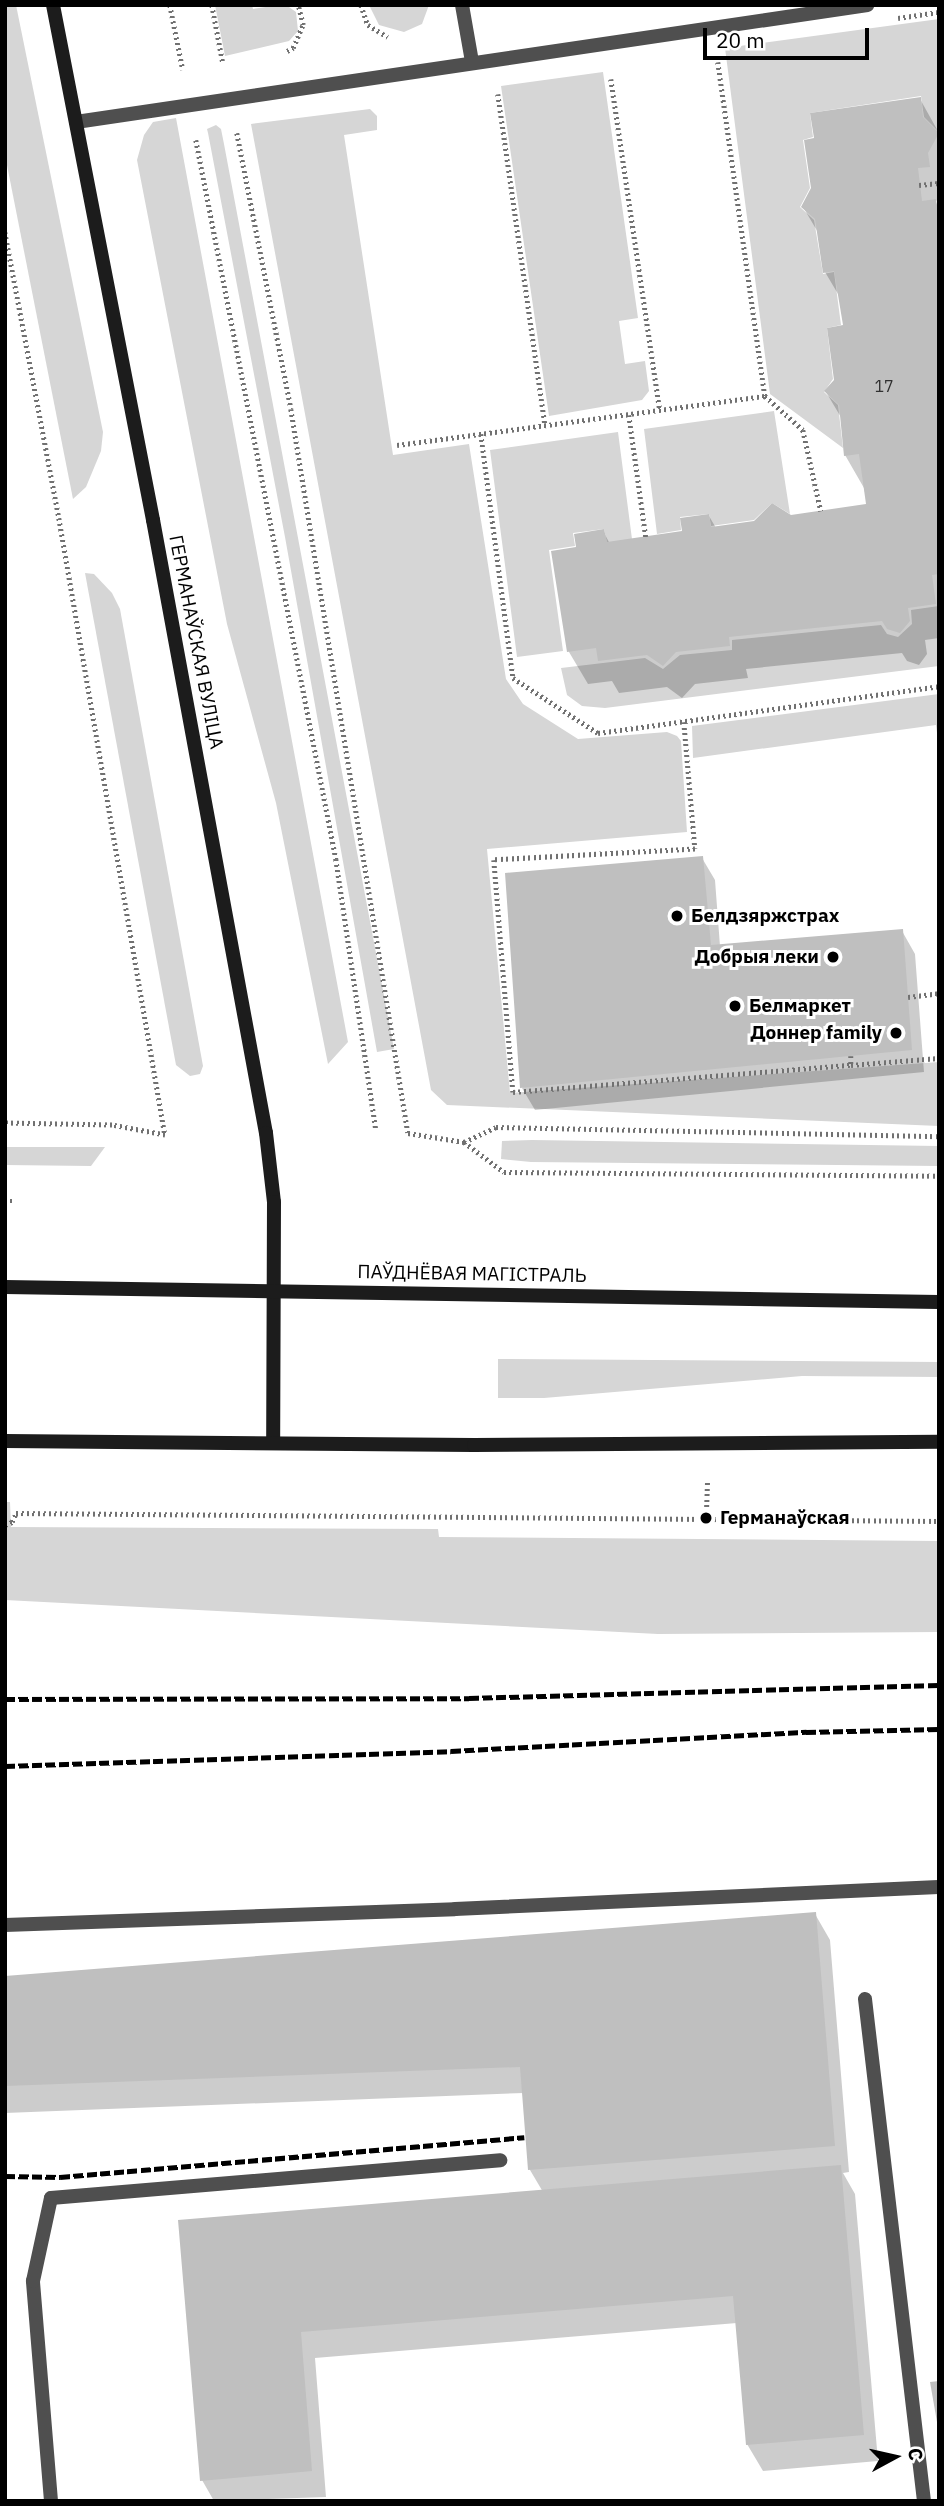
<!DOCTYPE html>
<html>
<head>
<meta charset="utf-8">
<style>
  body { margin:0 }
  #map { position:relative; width:944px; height:2506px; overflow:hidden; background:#fff; font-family:"IBM Plex Sans",sans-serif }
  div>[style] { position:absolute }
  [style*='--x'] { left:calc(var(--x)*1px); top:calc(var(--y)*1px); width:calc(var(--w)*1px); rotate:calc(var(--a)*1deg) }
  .green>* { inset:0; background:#d6d6d6 }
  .shadow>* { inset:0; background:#0003 }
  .building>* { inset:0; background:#bfbfbf }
  .path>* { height:4.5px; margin-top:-2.25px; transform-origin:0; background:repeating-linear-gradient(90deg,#717171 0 2px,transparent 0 5.5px) }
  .lane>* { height:14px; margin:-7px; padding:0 7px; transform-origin:7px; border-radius:7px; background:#4f4f4f }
  .secondary>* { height:14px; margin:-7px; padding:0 7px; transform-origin:7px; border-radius:7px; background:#1c1c1c }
  .rail>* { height:5px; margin-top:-2.5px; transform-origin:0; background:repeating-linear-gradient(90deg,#000 0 10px,transparent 0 13.5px) }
  .dots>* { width:19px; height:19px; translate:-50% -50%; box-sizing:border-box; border:4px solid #fff; border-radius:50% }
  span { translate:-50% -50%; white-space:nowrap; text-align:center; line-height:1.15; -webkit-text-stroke:6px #fff; paint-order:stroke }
  .number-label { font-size:16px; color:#303030 }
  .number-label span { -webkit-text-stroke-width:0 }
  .street-label { font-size:19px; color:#000 }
  .poi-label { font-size:19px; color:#000; font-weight:700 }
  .left { translate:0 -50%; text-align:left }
  .right { translate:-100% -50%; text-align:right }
  .frame { position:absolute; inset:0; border:7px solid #000; pointer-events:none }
  .north { position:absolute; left:860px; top:2422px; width:70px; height:70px; -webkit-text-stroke:5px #fff; paint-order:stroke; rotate:82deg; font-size:19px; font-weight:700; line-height:28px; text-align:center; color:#000 }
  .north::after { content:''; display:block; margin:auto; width:24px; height:32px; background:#000; clip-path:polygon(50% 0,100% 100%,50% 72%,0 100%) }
  .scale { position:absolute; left:703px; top:28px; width:166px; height:32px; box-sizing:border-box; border:4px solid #000; border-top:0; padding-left:9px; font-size:21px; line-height:24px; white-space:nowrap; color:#000; -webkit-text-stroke:5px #fff; paint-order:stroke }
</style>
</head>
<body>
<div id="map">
  <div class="green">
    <i style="clip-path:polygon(5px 5px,16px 5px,103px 432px,101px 451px,86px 487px,73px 499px,5px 155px)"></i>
    <i style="clip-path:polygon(215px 5px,252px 5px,253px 9px,279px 5px,289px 7px,296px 12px,298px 31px,289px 41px,225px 56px)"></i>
    <i style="clip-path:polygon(369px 5px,429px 5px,422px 24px,404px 32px,379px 25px)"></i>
    <i style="clip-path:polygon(939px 19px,939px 132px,924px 117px,921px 96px,810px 113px,813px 137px,803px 140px,810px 188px,800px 207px,814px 220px,823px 274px,834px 272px,841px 325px,827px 328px,833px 379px,824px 392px,838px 405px,843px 448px,770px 394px,725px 48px)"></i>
    <i style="clip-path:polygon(603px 72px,638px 318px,619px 321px,625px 364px,645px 361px,649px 391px,642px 400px,549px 416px,501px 86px)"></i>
    <i style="clip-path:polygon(370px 109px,377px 116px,377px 130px,344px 135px,393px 455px,469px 444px,506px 679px,523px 704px,578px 739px,667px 732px,677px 736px,681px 741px,687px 832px,487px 849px,510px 1093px,939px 1062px,939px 1126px,447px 1105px,431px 1090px,251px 124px)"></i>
    <i style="clip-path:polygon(176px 118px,348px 1042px,328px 1064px,276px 803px,227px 624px,137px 160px,144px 135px,153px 122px)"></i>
    <i style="clip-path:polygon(216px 125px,221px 129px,224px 144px,394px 1049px,377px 1052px,285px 537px,208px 133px,207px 129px)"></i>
    <i style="clip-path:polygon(774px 411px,790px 514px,772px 503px,754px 520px,711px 526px,709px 514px,680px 517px,681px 530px,657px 534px,644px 429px)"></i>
    <i style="clip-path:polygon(618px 432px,632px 539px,607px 543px,604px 529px,573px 533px,575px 546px,549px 550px,563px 651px,517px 657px,490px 450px)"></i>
    <i style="clip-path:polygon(85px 573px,94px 574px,112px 593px,120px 609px,203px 1066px,200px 1074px,190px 1076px,176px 1065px)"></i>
    <i style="clip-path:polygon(939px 606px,939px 666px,605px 708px,582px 706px,567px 695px,561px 668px,645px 658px,663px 669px,680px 655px,732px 650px,732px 640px,881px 625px,887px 634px,898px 637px,912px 624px,911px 610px)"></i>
    <i style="clip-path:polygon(939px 694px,939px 749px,936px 725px,693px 758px,692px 726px)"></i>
    <i style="clip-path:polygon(532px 1140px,939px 1146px,939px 1166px,531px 1162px,501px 1159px,502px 1141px)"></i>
    <i style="clip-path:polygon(5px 1147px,105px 1147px,91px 1166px,5px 1165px)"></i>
    <i style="clip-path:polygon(498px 1359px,939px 1362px,939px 1377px,802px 1376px,544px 1398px,498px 1398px)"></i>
    <i style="clip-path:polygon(5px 1502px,10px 1502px,11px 1527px,438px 1529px,439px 1537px,939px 1541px,939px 1632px,658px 1634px,5px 1600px)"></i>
  </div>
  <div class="shadow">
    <i style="clip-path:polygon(920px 99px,939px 133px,939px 200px,935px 201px,939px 208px,939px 638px,925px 640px,927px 654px,919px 665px,907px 661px,902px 653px,746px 669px,748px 678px,695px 684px,682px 698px,667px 687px,619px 693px,612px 681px,588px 684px,569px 652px,553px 552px,578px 549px,603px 531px,610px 544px,684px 533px,709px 516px,716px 528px,868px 506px,864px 488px,845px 455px,842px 419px,826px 392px,836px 380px,845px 326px,841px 299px,825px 272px,819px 234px,803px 207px)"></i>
    <i style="clip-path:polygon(702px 858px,715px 880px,720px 946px,902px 931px,915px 954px,924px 1072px,535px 1110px,522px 1088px)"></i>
    <i style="clip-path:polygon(815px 1914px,830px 1940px,849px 2172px,843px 2173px,855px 2194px,878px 2461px,763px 2471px,747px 2444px,737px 2323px,315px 2358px,326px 2497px,214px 2501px,202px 2480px,180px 2222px,543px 2192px,530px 2170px,524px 2093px,5px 2113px,5px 1978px)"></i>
  </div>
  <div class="building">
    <i style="clip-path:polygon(921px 97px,923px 117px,939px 133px,928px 153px,930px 167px,918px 168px,922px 201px,936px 199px,939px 220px,939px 574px,932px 575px,936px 604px,908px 608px,910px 621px,900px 633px,887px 629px,882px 621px,729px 637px,730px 646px,676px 652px,663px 666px,647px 655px,598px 661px,596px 648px,567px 652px,551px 551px,576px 547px,574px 534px,604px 529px,607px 542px,682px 531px,680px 518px,709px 514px,711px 527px,754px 521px,772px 503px,791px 515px,866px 504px,859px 454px,844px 456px,839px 405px,824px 391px,834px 380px,827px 328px,843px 325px,834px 271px,823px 273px,815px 219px,801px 207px,811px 188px,804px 140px,814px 138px,810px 113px)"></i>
    <i style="clip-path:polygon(703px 856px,711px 945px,903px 929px,912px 1050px,520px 1088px,505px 873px)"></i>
    <i style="clip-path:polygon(816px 1912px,835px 2146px,528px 2170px,520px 2067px,5px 2086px,5px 1976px)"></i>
    <i style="clip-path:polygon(841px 2165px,864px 2435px,746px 2445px,733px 2296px,301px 2332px,312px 2471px,200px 2481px,178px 2220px)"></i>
    <i style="clip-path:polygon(939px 2381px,939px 2422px,937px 2422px,930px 2382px)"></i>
  </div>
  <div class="path">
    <i style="--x:170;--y:5;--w:66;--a:78.7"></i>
    <i style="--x:212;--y:5;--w:59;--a:79.3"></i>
    <i style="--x:361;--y:5;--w:21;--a:71"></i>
    <i style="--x:368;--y:25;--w:23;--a:31"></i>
    <i style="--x:898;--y:18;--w:41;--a:-8.3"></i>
    <i style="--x:287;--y:51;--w:7;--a:-27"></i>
    <i style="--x:293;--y:48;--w:25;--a:-67"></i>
    <i style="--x:303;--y:25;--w:21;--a:-104"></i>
    <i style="--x:718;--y:62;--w:337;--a:82"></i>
    <i style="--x:765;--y:396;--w:51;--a:41.8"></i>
    <i style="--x:803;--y:430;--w:83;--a:77.5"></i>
    <i style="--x:611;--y:79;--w:335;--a:81.6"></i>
    <i style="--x:498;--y:94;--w:334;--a:81.9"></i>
    <i style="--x:237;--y:133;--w:281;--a:78.9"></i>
    <i style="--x:291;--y:409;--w:733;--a:80.82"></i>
    <i style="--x:408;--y:1133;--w:57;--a:9.1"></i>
    <i style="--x:464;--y:1142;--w:35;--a:-25"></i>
    <i style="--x:496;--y:1127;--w:443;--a:1.2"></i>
    <i style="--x:196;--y:140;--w:733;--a:78.98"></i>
    <i style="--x:336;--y:859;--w:274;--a:81.6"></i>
    <i style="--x:919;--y:185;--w:20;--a:-6"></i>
    <i style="--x:5;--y:232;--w:291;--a:79.3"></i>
    <i style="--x:59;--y:518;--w:626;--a:80.25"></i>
    <i style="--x:165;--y:1135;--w:54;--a:-169.3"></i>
    <i style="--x:112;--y:1125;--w:107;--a:-178.9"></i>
    <i style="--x:629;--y:415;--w:123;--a:82.1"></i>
    <i style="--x:481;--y:434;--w:246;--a:82.5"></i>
    <i style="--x:513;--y:678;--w:101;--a:32.9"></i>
    <i style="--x:598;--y:733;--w:344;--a:-7.8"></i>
    <i style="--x:397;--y:445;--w:371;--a:-7.6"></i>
    <i style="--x:684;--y:722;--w:127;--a:85"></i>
    <i style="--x:695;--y:849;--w:201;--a:176.9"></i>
    <i style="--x:494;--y:860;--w:233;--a:85.3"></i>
    <i style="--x:513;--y:1092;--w:339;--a:-4.6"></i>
    <i style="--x:908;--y:997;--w:31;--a:-7"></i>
    <i style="--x:851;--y:1056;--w:9;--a:90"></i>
    <i style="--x:851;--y:1065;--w:88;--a:-4.5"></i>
    <i style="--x:464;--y:1142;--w:50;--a:36.9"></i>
    <i style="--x:504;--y:1172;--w:435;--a:0.5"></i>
    <i style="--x:5;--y:1201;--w:7;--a:0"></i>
    <i style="--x:706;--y:1518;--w:38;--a:-88"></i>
    <i style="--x:5;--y:1525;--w:8;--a:-23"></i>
    <i style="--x:12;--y:1522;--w:10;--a:-66"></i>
    <i style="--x:16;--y:1513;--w:923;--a:0.5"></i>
  </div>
  <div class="lane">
    <i style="--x:462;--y:5;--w:58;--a:80"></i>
    <i style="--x:76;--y:122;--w:800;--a:-8.41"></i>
    <i style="--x:5;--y:1925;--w:450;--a:-2"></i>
    <i style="--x:455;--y:1909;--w:484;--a:-2.6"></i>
    <i style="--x:865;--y:1999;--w:505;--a:83.3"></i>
    <i style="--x:51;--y:2501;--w:221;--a:-94.7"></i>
    <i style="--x:33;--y:2281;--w:85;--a:-77.8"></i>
    <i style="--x:51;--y:2198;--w:451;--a:-4.8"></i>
  </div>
  <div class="secondary">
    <i style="--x:53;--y:5;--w:525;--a:79.01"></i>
    <i style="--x:153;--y:520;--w:623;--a:79.56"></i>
    <i style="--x:266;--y:1133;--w:69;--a:83.4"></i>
    <i style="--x:274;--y:1202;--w:240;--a:90.2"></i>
    <i style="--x:5;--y:1287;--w:934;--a:0.92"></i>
    <i style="--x:5;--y:1441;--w:469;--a:0.5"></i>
    <i style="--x:474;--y:1445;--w:465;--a:-0.4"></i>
  </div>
  <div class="rail">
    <i style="--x:5;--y:1699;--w:464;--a:-0.1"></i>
    <i style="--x:469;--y:1698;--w:470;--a:-1.6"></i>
    <i style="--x:5;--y:1766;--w:446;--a:-1.9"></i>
    <i style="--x:451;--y:1751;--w:356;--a:-3.1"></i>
    <i style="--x:806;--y:1732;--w:133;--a:-1.3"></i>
    <i style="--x:5;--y:2176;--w:55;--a:1"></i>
    <i style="--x:60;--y:2177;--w:466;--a:-4.9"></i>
  </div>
  <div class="dots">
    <i style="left:677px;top:916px;background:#000"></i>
    <i style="left:833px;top:957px;background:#000"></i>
    <i style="left:735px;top:1006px;background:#000"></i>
    <i style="left:896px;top:1033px;background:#000"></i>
    <i style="left:706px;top:1518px;background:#000"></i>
  </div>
  <div class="number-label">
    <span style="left:884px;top:386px">17</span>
  </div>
  <div class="street-label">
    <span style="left:196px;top:642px;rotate:79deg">ГЕРМАНАЎСКАЯ ВУЛІЦА</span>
    <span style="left:472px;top:1274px;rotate:1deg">ПАЎДНЁВАЯ МАГІСТРАЛЬ</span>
  </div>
  <div class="poi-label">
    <span class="left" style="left:691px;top:916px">Белдзяржстрах</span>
    <span class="right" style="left:819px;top:957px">Добрыя леки</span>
    <span class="left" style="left:749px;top:1006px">Белмаркет</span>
    <span class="right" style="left:882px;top:1033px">Доннер family</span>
    <span class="left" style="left:720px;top:1518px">Германаўская</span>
  </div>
  <div class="frame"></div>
  <div class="north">С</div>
  <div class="scale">20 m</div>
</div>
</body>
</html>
